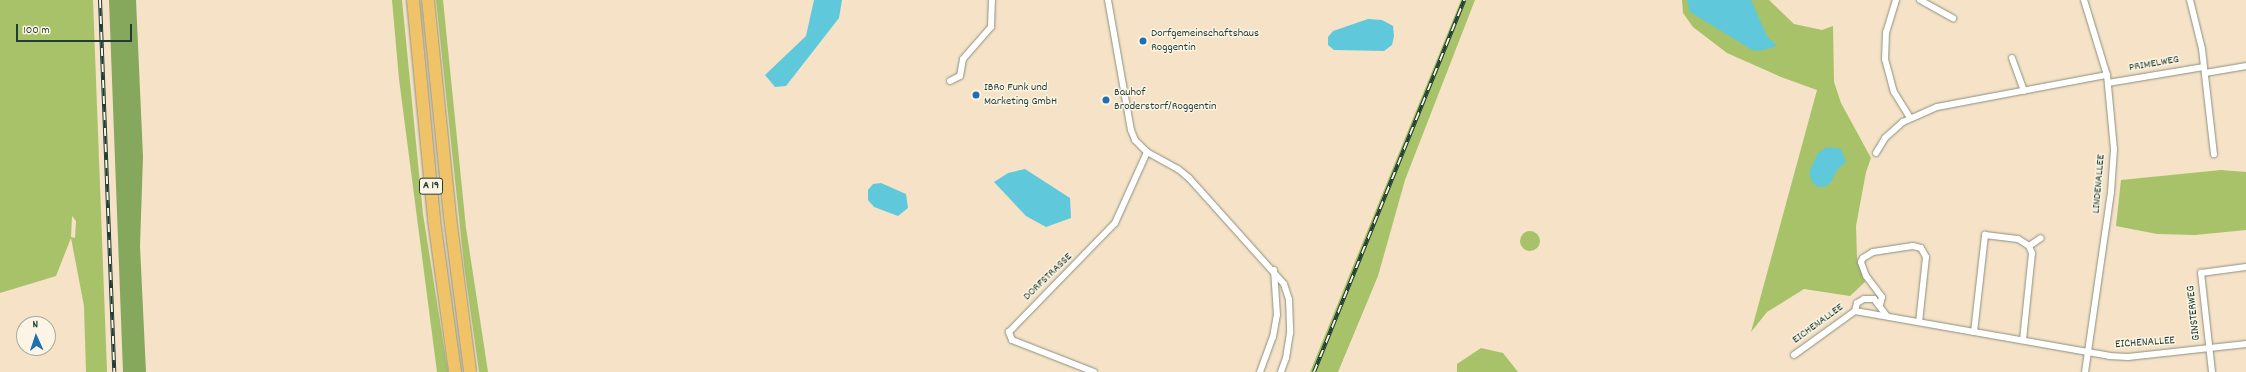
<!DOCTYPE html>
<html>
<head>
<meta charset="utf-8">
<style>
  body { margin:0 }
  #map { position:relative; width:2246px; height:372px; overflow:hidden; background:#f5e2c7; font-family:Dekko,sans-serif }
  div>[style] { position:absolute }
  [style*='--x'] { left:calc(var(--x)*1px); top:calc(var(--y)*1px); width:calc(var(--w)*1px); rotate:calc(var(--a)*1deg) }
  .green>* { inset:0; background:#a7c269 }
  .round { border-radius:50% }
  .forest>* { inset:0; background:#85a85d }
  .water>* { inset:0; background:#5fc9db }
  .roads { filter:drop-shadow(0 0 1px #8a907e) drop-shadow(0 0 1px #8a907e) }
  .minor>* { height:6px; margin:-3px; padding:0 3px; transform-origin:3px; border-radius:3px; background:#fff }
  .motorway>* { height:12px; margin:-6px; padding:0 6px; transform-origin:6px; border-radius:6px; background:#f0c369 }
  .rail>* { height:4px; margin-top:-2px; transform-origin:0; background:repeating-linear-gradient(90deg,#fcf5e5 0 8px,#1f3d34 0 16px); box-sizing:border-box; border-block:1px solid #1f3d34 }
  .dots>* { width:11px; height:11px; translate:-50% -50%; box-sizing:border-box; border:2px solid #fcf5e5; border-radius:50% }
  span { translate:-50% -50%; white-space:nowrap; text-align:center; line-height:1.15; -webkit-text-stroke:3px #fcf5e5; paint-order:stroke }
  .shield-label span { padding:1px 3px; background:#fcf5e5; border:1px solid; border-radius:3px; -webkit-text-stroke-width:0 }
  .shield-label { font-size:11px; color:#1f3d34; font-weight:700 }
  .poi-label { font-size:12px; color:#1f3d34 }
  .left { translate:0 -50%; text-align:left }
  .street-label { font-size:12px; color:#1f3d34 }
  .north { position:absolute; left:16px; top:316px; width:40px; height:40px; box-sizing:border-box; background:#fcf5e5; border:1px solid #a4ab9e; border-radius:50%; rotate:357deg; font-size:11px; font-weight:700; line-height:16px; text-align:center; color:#1f3d34 }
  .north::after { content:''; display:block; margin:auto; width:14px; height:18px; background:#1f6fb2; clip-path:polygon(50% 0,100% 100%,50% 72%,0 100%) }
  .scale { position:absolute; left:16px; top:24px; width:116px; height:18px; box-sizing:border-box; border:2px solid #1f3d34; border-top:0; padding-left:5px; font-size:12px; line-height:14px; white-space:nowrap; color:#1f3d34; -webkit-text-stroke:3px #fcf5e5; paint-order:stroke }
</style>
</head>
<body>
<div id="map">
  <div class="green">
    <i style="clip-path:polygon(evenodd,0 0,93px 0,107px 372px,86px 372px,84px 306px,71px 238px,56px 276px,0 293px,0 0,72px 216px,76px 221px,75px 238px,71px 237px,72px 216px)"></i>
    <i style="clip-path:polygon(392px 0,402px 0,423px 214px,448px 372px,437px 372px,399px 79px)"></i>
    <i style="clip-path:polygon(436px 0,443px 0,466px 228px,488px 372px,479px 372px,464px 265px)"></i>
    <i style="clip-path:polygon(1461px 0,1475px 0,1405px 180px,1378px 276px,1338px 372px,1310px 372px)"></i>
    <i style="clip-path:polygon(1682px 0,1769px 0,1794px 24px,1822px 30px,1833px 26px,1834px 82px,1841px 103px,1871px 158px,1866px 172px,1856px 226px,1857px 258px,1865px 282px,1850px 296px,1804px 289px,1767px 312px,1751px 332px,1817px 90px,1781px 77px,1727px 53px,1693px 27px,1683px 13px)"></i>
    <i style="clip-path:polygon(2221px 170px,2246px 172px,2246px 230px,2195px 235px,2157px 234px,2116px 226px,2121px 180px)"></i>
    <i class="round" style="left:1520px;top:231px;width:20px;height:20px"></i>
    <i style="clip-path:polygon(1481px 348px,1503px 353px,1518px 372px,1457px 372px,1457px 364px)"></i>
  </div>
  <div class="forest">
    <i style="clip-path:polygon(109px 0,136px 0,143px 157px,140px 246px,146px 372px,123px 372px)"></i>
  </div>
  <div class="water">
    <i style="clip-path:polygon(814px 0,842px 0,839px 18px,786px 86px,775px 87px,765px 75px,806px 36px)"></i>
    <i style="clip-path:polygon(1687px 0,1751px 0,1767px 36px,1777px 46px,1760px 51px,1752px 50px,1690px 12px)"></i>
    <i style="clip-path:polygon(1368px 19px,1382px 20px,1393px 26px,1394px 36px,1392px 45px,1384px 51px,1334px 50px,1328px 45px,1328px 37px,1333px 31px)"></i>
    <i style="clip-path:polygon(1827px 147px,1841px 149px,1846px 162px,1837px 170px,1831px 182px,1825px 187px,1818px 187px,1812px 182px,1809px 172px,1818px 153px)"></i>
    <i style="clip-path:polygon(1025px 169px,1070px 198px,1071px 218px,1046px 227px,1026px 216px,994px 182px,1008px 173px)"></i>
    <i style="clip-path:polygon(881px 183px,906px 194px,908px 208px,898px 216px,874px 207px,868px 200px,868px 190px,873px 184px)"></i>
  </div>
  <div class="roads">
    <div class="minor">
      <i style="--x:1108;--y:0;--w:132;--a:80"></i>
      <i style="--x:1131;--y:130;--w:11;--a:68"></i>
      <i style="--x:1135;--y:140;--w:17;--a:45"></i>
      <i style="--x:1147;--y:152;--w:35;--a:29"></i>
      <i style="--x:1178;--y:169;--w:14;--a:39"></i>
      <i style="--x:1189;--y:178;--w:142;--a:48.1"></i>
      <i style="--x:1284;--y:284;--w:16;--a:72"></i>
      <i style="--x:1289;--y:299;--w:34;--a:88"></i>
      <i style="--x:1290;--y:333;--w:25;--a:99"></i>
      <i style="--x:1286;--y:358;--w:15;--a:110"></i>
      <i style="--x:1896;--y:0;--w:34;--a:107"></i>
      <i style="--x:1886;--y:32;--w:27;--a:92"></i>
      <i style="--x:1885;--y:59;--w:34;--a:75"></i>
      <i style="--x:1894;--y:92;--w:31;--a:58"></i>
      <i style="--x:1920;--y:0;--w:38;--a:29"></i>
      <i style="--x:2084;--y:0;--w:78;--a:73"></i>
      <i style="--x:2107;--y:75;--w:74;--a:84.6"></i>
      <i style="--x:2114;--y:149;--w:43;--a:94"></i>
      <i style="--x:2111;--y:192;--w:182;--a:98.2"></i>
      <i style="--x:2190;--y:0;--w:50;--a:76.2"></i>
      <i style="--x:2202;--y:49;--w:106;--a:83.5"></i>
      <i style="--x:2012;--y:58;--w:35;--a:70"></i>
      <i style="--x:2205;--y:73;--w:42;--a:-9.7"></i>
      <i style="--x:950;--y:81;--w:11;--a:-27"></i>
      <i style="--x:960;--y:76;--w:17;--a:-80"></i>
      <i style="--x:963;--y:59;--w:43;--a:-48.8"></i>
      <i style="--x:991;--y:27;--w:27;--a:-88"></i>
      <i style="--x:2108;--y:83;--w:97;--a:-9.5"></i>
      <i style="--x:1876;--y:153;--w:17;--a:-59"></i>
      <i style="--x:1885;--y:138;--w:24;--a:-42"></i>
      <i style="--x:1903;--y:122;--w:37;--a:-24"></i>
      <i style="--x:1937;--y:107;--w:173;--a:-10.7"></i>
      <i style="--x:2029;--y:246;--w:14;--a:-34"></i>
      <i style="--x:1880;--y:305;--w:8;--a:-76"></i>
      <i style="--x:1882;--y:297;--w:26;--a:-127"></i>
      <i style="--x:1866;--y:276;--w:15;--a:-110"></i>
      <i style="--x:1861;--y:262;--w:4;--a:-63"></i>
      <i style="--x:1863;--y:258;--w:12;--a:-31"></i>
      <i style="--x:1873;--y:252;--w:40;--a:-8.5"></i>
      <i style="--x:1913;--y:246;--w:8;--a:14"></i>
      <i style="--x:1921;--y:248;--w:10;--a:61"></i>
      <i style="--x:1926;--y:257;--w:65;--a:96.1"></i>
      <i style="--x:1855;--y:311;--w:8;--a:-76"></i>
      <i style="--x:1857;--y:303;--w:8;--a:-30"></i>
      <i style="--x:1864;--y:299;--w:10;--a:0"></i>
      <i style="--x:1874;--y:299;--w:21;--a:53"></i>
      <i style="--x:1974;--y:332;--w:98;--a:-83.5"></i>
      <i style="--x:1985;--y:235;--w:33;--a:7"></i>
      <i style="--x:2018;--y:239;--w:13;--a:32"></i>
      <i style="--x:2029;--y:246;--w:8;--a:67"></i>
      <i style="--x:2032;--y:253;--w:87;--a:95.9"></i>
      <i style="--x:1794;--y:355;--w:75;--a:-35.8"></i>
      <i style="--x:1855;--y:311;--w:258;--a:10"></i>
      <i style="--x:2109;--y:356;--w:19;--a:3"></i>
      <i style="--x:2128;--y:357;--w:119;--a:-6.3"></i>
      <i style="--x:1094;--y:372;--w:88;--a:-158.7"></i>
      <i style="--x:1012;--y:340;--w:9;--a:-111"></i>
      <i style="--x:1009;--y:332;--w:152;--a:-45.8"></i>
      <i style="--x:1115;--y:223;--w:78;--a:-65.7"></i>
      <i style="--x:1260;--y:372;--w:37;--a:-70"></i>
      <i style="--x:1273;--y:337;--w:22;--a:-80"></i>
      <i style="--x:1277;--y:315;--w:45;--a:-93.8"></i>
      <i style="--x:2212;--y:372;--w:100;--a:-96.3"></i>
      <i style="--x:2201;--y:273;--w:45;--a:-7.6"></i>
    </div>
    <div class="motorway">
      <i style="--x:413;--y:0;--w:221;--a:84.5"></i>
      <i style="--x:434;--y:220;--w:153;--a:82.1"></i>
      <i style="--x:428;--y:0;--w:218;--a:84.2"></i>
      <i style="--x:450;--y:217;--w:156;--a:82.6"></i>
    </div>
  </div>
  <div class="rail">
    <i style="--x:100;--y:0;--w:372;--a:87.8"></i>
    <i style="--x:1314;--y:372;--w:401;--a:-68"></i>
  </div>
  <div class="dots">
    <i style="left:1143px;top:41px;background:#1f6fb2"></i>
    <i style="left:976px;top:95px;background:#1f6fb2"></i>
    <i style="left:1106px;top:100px;background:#1f6fb2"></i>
  </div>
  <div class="shield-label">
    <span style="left:431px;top:186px">A 19</span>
  </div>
  <div class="poi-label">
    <span class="left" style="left:1151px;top:41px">Dorfgemeinschaftshaus<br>Roggentin</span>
    <span class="left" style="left:984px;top:95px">IBRo Funk und<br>Marketing GmbH</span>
    <span class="left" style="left:1114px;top:100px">Bauhof<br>Broderstorf/Roggentin</span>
  </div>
  <div class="street-label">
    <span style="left:2154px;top:64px;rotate:-10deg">PRIMELWEG</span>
    <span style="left:2099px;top:184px;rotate:-85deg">LINDENALLEE</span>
    <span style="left:1048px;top:277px;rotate:-44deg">DORFSTRASSE</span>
    <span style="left:2194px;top:313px;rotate:-96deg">GINSTERWEG</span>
    <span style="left:1818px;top:324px;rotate:-36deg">EICHENALLEE</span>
    <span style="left:2145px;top:343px;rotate:-4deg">EICHENALLEE</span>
  </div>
  <div class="north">N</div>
  <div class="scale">100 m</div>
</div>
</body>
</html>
